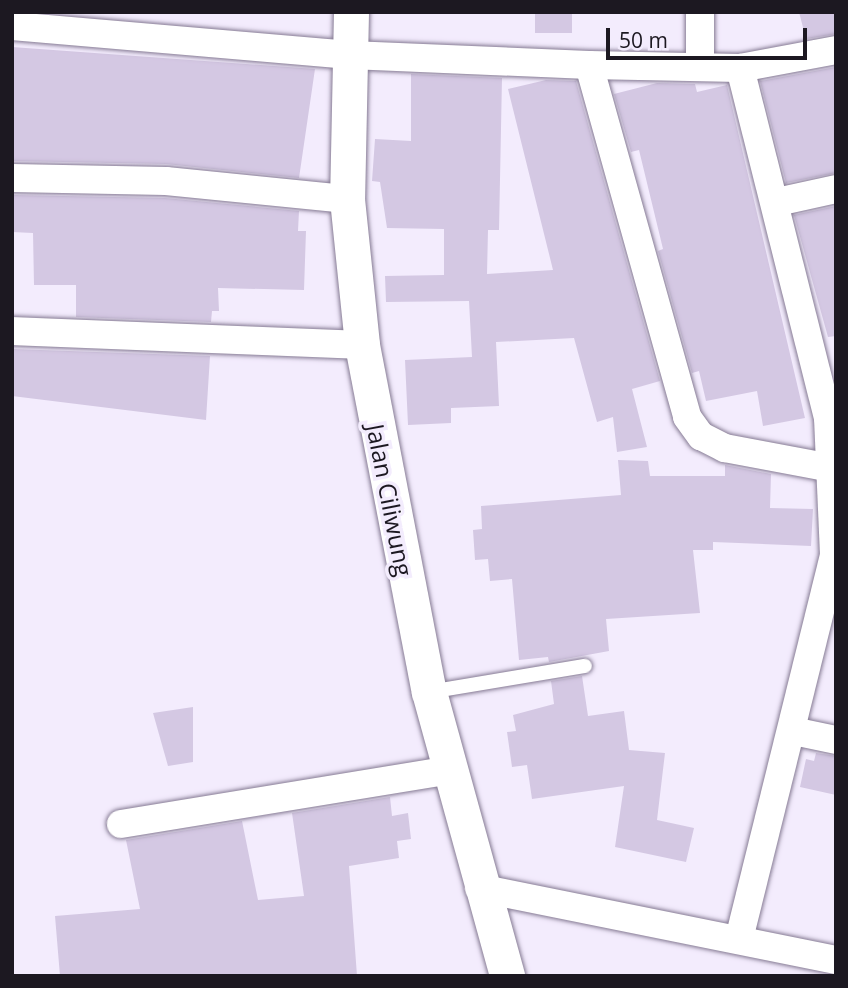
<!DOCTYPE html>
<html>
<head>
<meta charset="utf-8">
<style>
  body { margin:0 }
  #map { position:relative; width:848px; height:988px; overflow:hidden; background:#f3ecfd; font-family:"Open Sans",sans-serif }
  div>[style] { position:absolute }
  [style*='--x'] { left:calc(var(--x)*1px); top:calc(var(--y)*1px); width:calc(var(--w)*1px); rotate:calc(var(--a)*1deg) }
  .building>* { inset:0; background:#d4c8e3; transform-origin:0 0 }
  .roads { filter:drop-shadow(0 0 2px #867b94) drop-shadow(0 0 2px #867b94) }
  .service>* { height:14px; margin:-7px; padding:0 7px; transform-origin:7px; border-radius:7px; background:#fff }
  .minor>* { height:28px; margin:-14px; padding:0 14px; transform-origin:14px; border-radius:14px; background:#fff }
  .tertiary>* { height:35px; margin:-17.5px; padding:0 17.5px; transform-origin:17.5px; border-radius:17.5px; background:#fff }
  span { translate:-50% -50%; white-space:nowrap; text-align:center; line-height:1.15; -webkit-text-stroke:7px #f3ecfd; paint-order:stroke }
  .street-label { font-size:24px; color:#1c1821 }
  .frame { position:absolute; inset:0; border:14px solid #1c1821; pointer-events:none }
  .scale { position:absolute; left:606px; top:28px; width:201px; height:32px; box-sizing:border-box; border:4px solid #1c1821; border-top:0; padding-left:9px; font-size:21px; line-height:24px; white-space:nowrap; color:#1c1821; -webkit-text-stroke:5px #f3ecfd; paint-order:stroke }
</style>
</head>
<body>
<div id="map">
  <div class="building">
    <i style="left:535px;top:12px;width:37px;height:21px"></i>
    <i style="clip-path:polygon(799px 12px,836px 12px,836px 34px,806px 39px)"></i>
    <i style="clip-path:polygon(12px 47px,315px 69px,299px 178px,166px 164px,12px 161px)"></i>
    <i style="clip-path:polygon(836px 67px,836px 173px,786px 183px,760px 81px)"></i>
    <i style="clip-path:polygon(411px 74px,502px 78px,499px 230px,488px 230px,487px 274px,553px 270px,508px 89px,546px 80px,576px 81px,660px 381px,632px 389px,647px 447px,617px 452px,613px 417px,597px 422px,574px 338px,496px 342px,499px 406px,451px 408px,451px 423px,408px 425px,405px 360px,472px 357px,469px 301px,386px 302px,385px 276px,444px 275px,444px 229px,387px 228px,380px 182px,372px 181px,375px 139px,411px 141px)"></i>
    <i style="clip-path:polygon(657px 83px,695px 84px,697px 92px,727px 85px,805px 418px,763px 426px,757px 391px,706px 401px,699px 371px,692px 373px,658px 251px,663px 249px,639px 150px,631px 152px,614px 94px)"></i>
    <i style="clip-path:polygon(12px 195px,165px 198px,299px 211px,298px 231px,306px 231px,304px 290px,218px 288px,219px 311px,212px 311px,211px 322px,76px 317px,76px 285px,34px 285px,33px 233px,12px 232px)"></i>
    <i style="clip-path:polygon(836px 206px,836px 336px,828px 337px,794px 215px)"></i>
    <i style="clip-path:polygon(12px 349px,210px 356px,206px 420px,12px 396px)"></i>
    <i style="clip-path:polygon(618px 460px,648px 461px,650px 476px,725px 476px,725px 465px,771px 474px,770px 508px,813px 509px,811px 546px,713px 542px,713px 550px,693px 550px,700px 613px,606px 619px,609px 651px,549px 662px,548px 657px,519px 660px,512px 579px,490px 581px,488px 559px,475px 560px,473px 530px,482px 529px,481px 506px,621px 495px)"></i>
    <i style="clip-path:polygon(582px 676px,588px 716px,624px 711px,629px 750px,665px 753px,657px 820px,694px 828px,686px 862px,615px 847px,624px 786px,532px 799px,527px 765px,512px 767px,507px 732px,516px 731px,513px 715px,554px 704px,551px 681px)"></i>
    <i style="clip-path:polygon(193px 707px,193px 762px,168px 766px,153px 713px)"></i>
    <i style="clip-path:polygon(816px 753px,836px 756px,836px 795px,800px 787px,806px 759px,814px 761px)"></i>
    <i style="clip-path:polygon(390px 797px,392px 816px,408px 813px,411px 839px,397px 841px,399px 858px,349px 866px,357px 976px,60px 976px,55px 916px,140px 909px,126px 840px,242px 821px,258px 900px,304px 896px,292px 813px)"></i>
  </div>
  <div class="roads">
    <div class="service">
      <i style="--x:429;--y:692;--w:158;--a:-9.5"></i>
    </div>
    <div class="minor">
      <i style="--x:700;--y:12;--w:50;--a:90"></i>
      <i style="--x:12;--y:26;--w:339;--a:4.9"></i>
      <i style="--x:350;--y:55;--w:239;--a:2.4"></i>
      <i style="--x:589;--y:65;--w:151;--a:1.1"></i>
      <i style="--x:740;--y:68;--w:98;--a:-10.6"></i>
      <i style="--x:589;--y:65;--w:365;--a:74.4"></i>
      <i style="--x:687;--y:417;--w:24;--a:54"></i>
      <i style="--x:701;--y:436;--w:27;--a:27"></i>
      <i style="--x:725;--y:448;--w:113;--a:10.7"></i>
      <i style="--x:12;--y:178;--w:154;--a:1.1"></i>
      <i style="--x:166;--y:181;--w:182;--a:5.7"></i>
      <i style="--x:777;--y:202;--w:60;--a:-12.4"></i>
      <i style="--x:12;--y:331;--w:350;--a:2.3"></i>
      <i style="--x:793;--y:731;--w:44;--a:11.8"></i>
      <i style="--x:121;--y:824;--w:332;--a:-9.3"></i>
      <i style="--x:479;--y:888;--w:364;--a:11.4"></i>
      <i style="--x:739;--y:939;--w:396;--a:-76.1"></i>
      <i style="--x:834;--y:555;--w:137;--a:-92.5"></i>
      <i style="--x:828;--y:418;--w:361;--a:-104.1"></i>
    </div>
    <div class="tertiary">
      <i style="--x:351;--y:12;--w:187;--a:91.2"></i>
      <i style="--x:347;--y:199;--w:147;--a:84.1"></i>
      <i style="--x:362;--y:345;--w:353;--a:79.1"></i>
      <i style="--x:429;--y:692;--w:295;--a:74.6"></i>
    </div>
  </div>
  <div class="street-label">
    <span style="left:390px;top:500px;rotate:79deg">Jalan Ciliwung</span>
  </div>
  <div class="frame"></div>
  <div class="scale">50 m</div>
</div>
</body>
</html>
